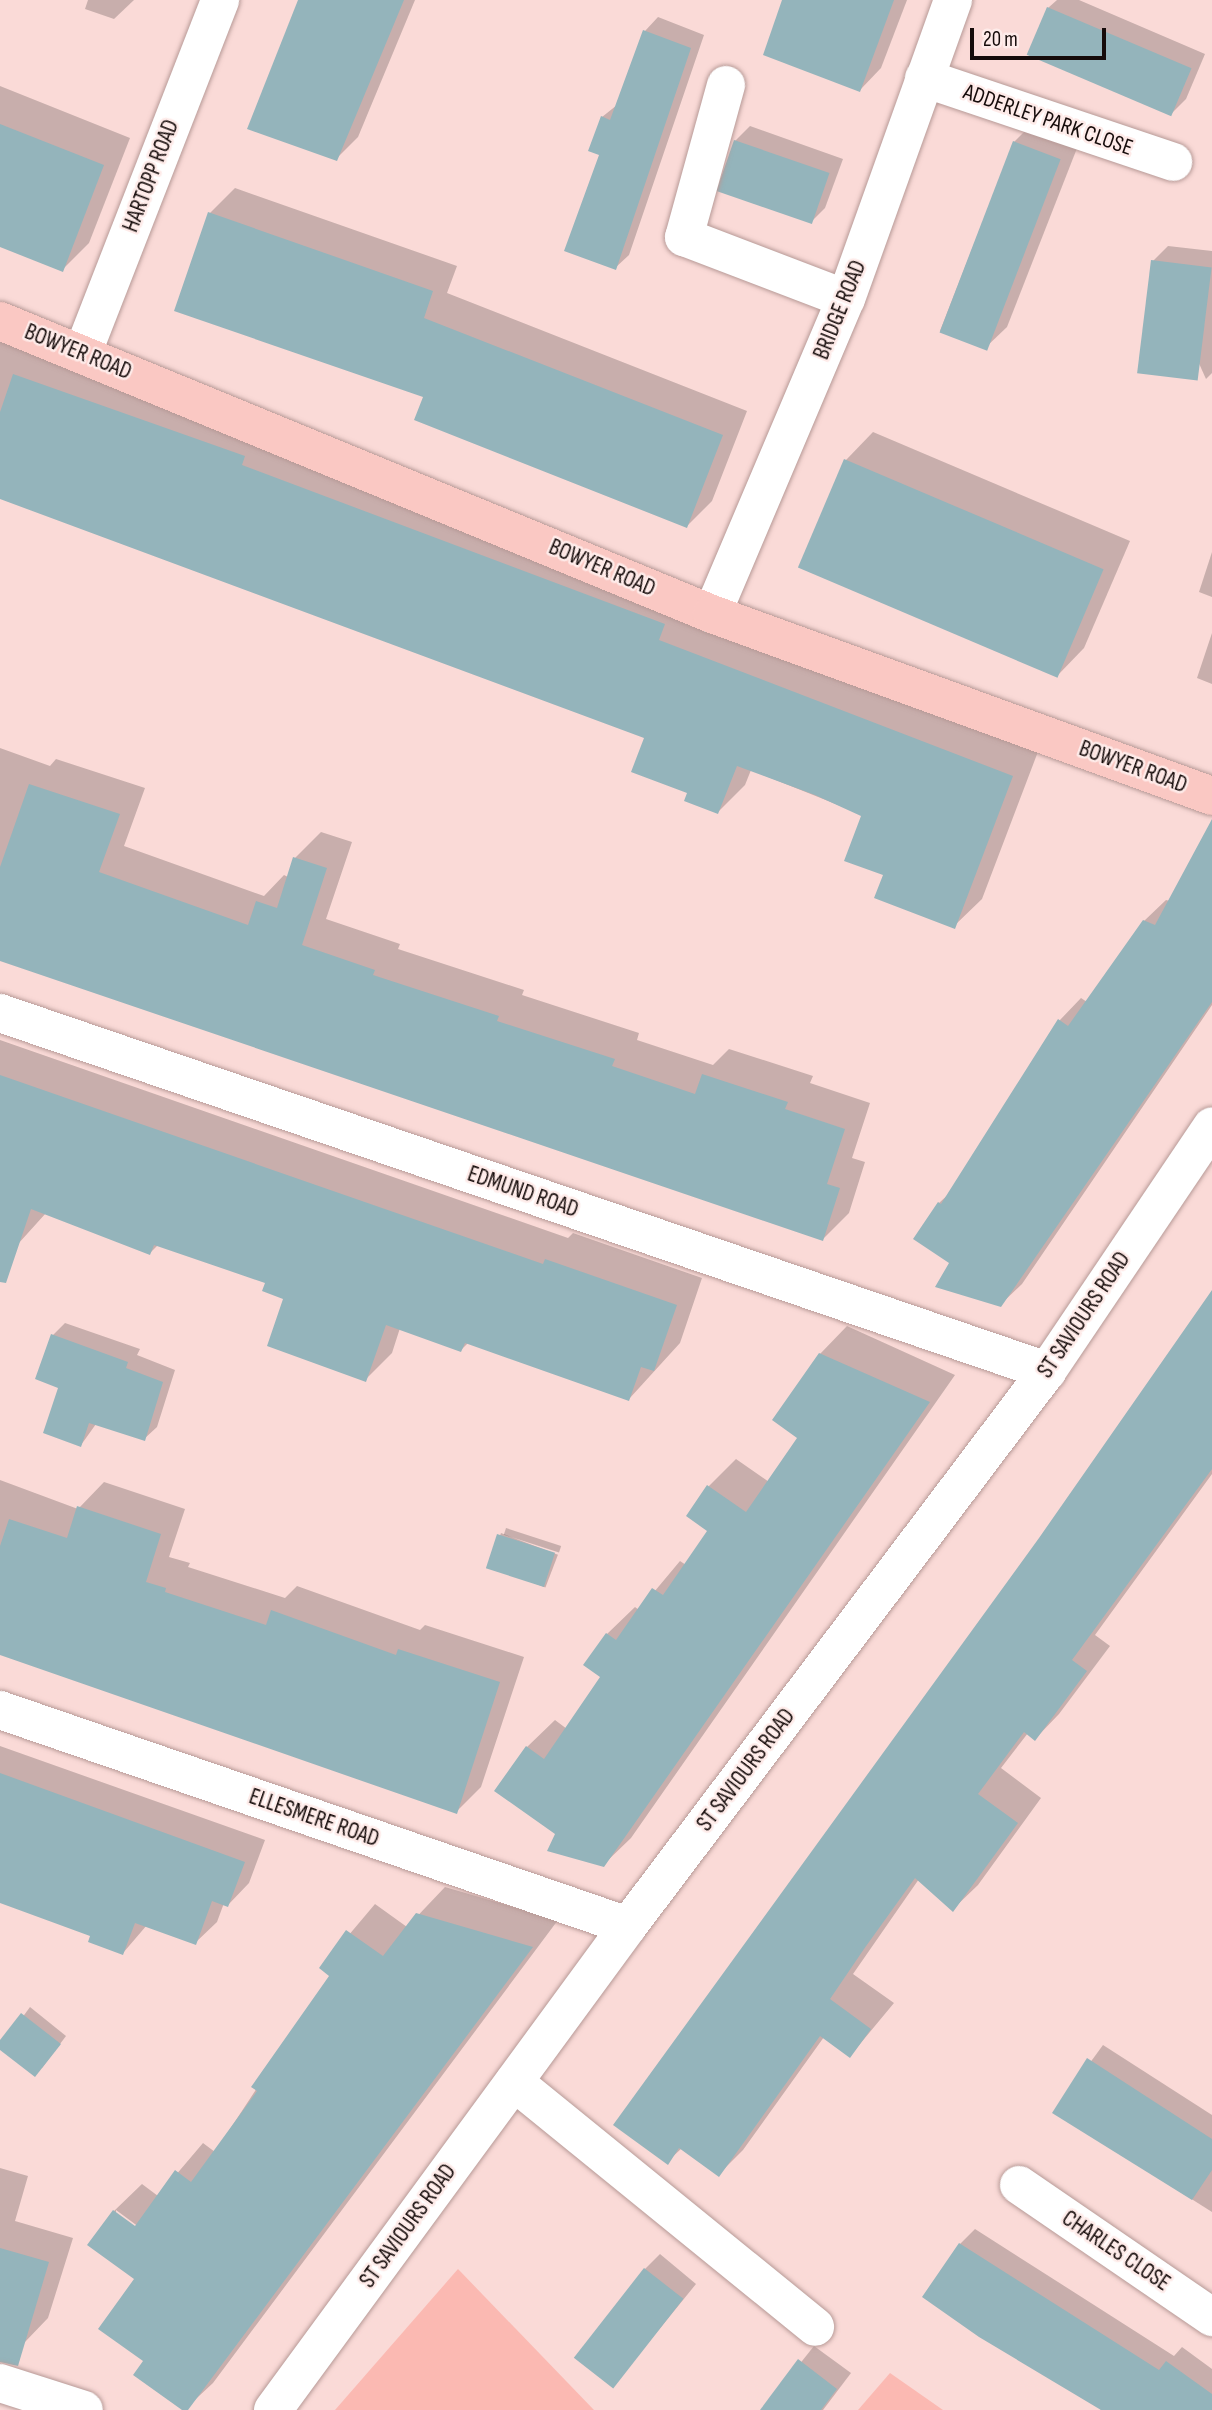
<!DOCTYPE html>
<html>
<head>
<meta charset="utf-8">
<style>
  body { margin:0 }
  #map { position:relative; width:1212px; height:2410px; overflow:hidden; background:#fadad7; font-family:"Sofia Sans Condensed",sans-serif }
  div>[style] { position:absolute }
  [style*='--x'] { left:calc(var(--x)*1px); top:calc(var(--y)*1px); width:calc(var(--w)*1px); rotate:calc(var(--a)*1deg) }
  .green>* { inset:0; background:#fbb9b2 }
  .shadow>* { inset:0; background:#0003; transform-origin:0 0 }
  .building>* { inset:0; background:#94b4bb; transform-origin:0 0 }
  .roads { filter:drop-shadow(0 0 2px #b79a97) drop-shadow(0 0 2px #b79a97) }
  .minor>* { height:38px; margin:-19px; padding:0 19px; transform-origin:19px; border-radius:19px; background:#fff }
  .major>* { height:38px; margin:-19px; padding:0 19px; transform-origin:19px; border-radius:19px; background:#fac8c3 }
  span { translate:-50% -50%; white-space:nowrap; text-align:center; line-height:1.15; -webkit-text-stroke:5px #feebe9; paint-order:stroke }
  .street-label { font-size:23px; color:#150b0a }
  .scale { position:absolute; left:970px; top:28px; width:136px; height:32px; box-sizing:border-box; border:4px solid #150b0a; border-top:0; padding-left:9px; font-size:21px; line-height:24px; white-space:nowrap; color:#150b0a; -webkit-text-stroke:5px #feebe9; paint-order:stroke }
</style>
</head>
<body>
<div id="map">
  <div class="green">
    <i style="clip-path:polygon(458px 2269px,594px 2410px,335px 2410px)"></i>
    <i style="clip-path:polygon(890px 2373px,943px 2410px,858px 2410px)"></i>
  </div>
  <div class="shadow">
    <i style="clip-path:polygon(88px 0,134px 0,114px 19px,85px 9px)"></i>
    <i style="clip-path:polygon(300px 0,415px 0,358px 137px,336px 159px)"></i>
    <i style="clip-path:polygon(784px 0,907px 0,881px 68px,860px 90px)"></i>
    <i style="clip-path:polygon(1057px 0,1079px 0,1205px 54px,1186px 99px,1171px 114px,1048px 8px)"></i>
    <i style="clip-path:polygon(658px 17px,704px 35px,629px 255px,615px 268px,601px 154px,602px 117px,617px 105px,645px 31px)"></i>
    <i style="clip-path:polygon(0 86px,130px 138px,89px 243px,62px 270px,0 246px)"></i>
    <i style="clip-path:polygon(1036px 120px,1081px 138px,1007px 327px,985px 348px,940px 331px,1014px 142px)"></i>
    <i style="clip-path:polygon(750px 126px,843px 159px,825px 208px,810px 223px,735px 141px)"></i>
    <i style="clip-path:polygon(235px 188px,457px 266px,447px 293px,747px 411px,712px 501px,687px 526px,425px 396px,210px 213px)"></i>
    <i style="clip-path:polygon(1168px 246px,1212px 251px,1212px 373px,1206px 379px,1153px 261px)"></i>
    <i style="clip-path:polygon(0 337px,1039px 749px,982px 899px,954px 926px,885px 874px,863px 815px,751px 770px,745px 785px,718px 812px,689px 792px,646px 737px,0 497px)"></i>
    <i style="clip-path:polygon(873px 432px,1130px 541px,1084px 648px,1057px 676px,801px 567px,846px 460px)"></i>
    <i style="clip-path:polygon(1212px 552px,1212px 597px,1199px 592px)"></i>
    <i style="clip-path:polygon(1212px 633px,1212px 684px,1197px 678px)"></i>
    <i style="clip-path:polygon(0 748px,50px 766px,56px 759px,145px 788px,124px 846px,264px 896px,284px 875px,288px 877px,295px 858px,321px 832px,352px 842px,326px 919px,400px 944px,398px 949px,524px 990px,522px 995px,639px 1033px,637px 1040px,713px 1065px,729px 1049px,813px 1076px,810px 1083px,870px 1103px,852px 1158px,865px 1162px,849px 1213px,823px 1239px,0 956px)"></i>
    <i style="clip-path:polygon(1212px 838px,1212px 1005px,1022px 1284px,1000px 1305px,951px 1262px,939px 1203px,953px 1190px,1060px 1020px,1081px 998px,1087px 1002px,1144px 921px,1166px 900px,1170px 901px)"></i>
    <i style="clip-path:polygon(0 1040px,568px 1238px,573px 1233px,702px 1278px,680px 1343px,629px 1399px,468px 1343px,461px 1350px,400px 1328px,392px 1353px,365px 1380px,267px 1282px,158px 1245px,150px 1253px,46px 1213px,18px 1244px,0 1237px)"></i>
    <i style="clip-path:polygon(1212px 1294px,1212px 1474px,1095px 1635px,1110px 1646px,1059px 1714px,1035px 1739px,1028px 1733px,1001px 1768px,1041px 1798px,978px 1885px,953px 1909px,919px 1879px,853px 1974px,894px 2003px,850px 2056px,824px 2037px,743px 2150px,719px 2174px,682px 2148px,667px 2162px,1041px 1539px)"></i>
    <i style="clip-path:polygon(65px 1323px,140px 1349px,137px 1355px,175px 1370px,157px 1427px,144px 1439px,96px 1424px,81px 1445px,61px 1386px,53px 1335px)"></i>
    <i style="clip-path:polygon(847px 1326px,955px 1375px,631px 1838px,603px 1865px,557px 1834px,527px 1747px,555px 1720px,567px 1729px,603px 1676px,607px 1634px,635px 1607px,639px 1610px,680px 1561px,686px 1565px,709px 1530px,709px 1486px,736px 1459px,769px 1482px,800px 1437px,820px 1354px)"></i>
    <i style="clip-path:polygon(0 1480px,78px 1509px,104px 1482px,185px 1509px,169px 1557px,190px 1563px,188px 1567px,285px 1598px,297px 1586px,420px 1630px,425px 1625px,524px 1657px,481px 1787px,456px 1812px,0 1654px)"></i>
    <i style="left:506px;top:1528px;width:58px;height:7px;rotate:18deg"></i>
    <i style="left:501px;top:1533px;width:61px;height:35px;rotate:21deg"></i>
    <i style="clip-path:polygon(0 1746px,265px 1840px,249px 1883px,228px 1905px,224px 1903px,217px 1922px,195px 1943px,147px 1925px,123px 1953px,92px 1935px,0 1902px)"></i>
    <i style="clip-path:polygon(evenodd,445px 1887px,558px 1920px,213px 2383px,184px 2410px,145px 2361px,136px 2279px,114px 2211px,142px 2184px,158px 2196px,203px 2143px,215px 2152px,331px 1975px,321px 1968px,375px 1904px,407px 1927px,445px 1887px,116px 2210px,143px 2230px,141px 2232px,116px 2215px,116px 2210px)"></i>
    <i style="clip-path:polygon(30px 2007px,66px 2036px,42px 2068px,0 2048px)"></i>
    <i style="clip-path:polygon(1103px 2045px,1212px 2115px,1212px 2212px,1054px 2112px)"></i>
    <i style="clip-path:polygon(0 2168px,28px 2176px,15px 2221px,73px 2238px,48px 2318px,24px 2343px,0 2336px)"></i>
    <i style="clip-path:polygon(975px 2229px,1174px 2356px,1182px 2347px,1212px 2369px,1212px 2410px,1101px 2410px,960px 2244px)"></i>
    <i style="clip-path:polygon(660px 2254px,696px 2284px,613px 2386px,645px 2269px)"></i>
    <i style="clip-path:polygon(814px 2346px,851px 2373px,823px 2410px,763px 2410px)"></i>
  </div>
  <div class="building">
    <i style="clip-path:polygon(298px 0,404px 0,337px 161px,247px 129px)"></i>
    <i style="clip-path:polygon(782px 0,894px 0,860px 92px,763px 55px)"></i>
    <i style="left:1047px;top:7px;width:157px;height:52px;rotate:23deg"></i>
    <i style="clip-path:polygon(643px 30px,691px 48px,616px 270px,564px 251px,599px 155px,588px 151px,601px 116px,610px 120px)"></i>
    <i style="clip-path:polygon(0 124px,104px 165px,63px 272px,0 247px)"></i>
    <i style="left:734px;top:140px;width:101px;height:54px;rotate:19deg"></i>
    <i style="left:1013px;top:141px;width:51px;height:205px;rotate:21deg"></i>
    <i style="clip-path:polygon(208px 212px,433px 291px,424px 318px,723px 435px,687px 528px,414px 420px,423px 397px,174px 311px)"></i>
    <i style="left:1151px;top:260px;width:61px;height:114px;rotate:7deg"></i>
    <i style="clip-path:polygon(13px 374px,245px 456px,242px 465px,665px 624px,659px 640px,1013px 776px,955px 929px,874px 898px,883px 875px,844px 861px,861px 816px,815px 795px,737px 766px,718px 814px,684px 801px,687px 793px,631px 772px,644px 738px,0 499px,0 412px)"></i>
    <i style="left:844px;top:459px;width:282px;height:118px;rotate:23deg"></i>
    <i style="clip-path:polygon(29px 784px,120px 814px,99px 872px,248px 925px,256px 901px,277px 908px,293px 857px,327px 868px,302px 945px,375px 970px,373px 975px,499px 1016px,497px 1021px,615px 1059px,612px 1066px,695px 1094px,702px 1074px,788px 1102px,785px 1109px,845px 1129px,827px 1184px,840px 1188px,823px 1241px,0 961px,0 867px)"></i>
    <i style="clip-path:polygon(1212px 819px,1212px 1002px,1001px 1307px,935px 1287px,949px 1263px,913px 1239px,938px 1202px,941px 1204px,1058px 1019px,1068px 1026px,1143px 920px,1155px 925px)"></i>
    <i style="clip-path:polygon(0 1075px,543px 1264px,545px 1259px,677px 1305px,654px 1371px,641px 1367px,629px 1401px,465px 1343px,461px 1352px,386px 1325px,366px 1382px,267px 1346px,283px 1299px,262px 1291px,265px 1283px,154px 1245px,150px 1255px,31px 1209px,6px 1283px,0 1282px)"></i>
    <i style="clip-path:polygon(1212px 1290px,1212px 1469px,1072px 1660px,1087px 1671px,1035px 1741px,1024px 1732px,978px 1794px,1018px 1823px,953px 1912px,915px 1878px,864px 1949px,830px 1999px,871px 2029px,850px 2058px,820px 2036px,719px 2177px,679px 2148px,668px 2165px,613px 2125px,1039px 1538px)"></i>
    <i style="clip-path:polygon(51px 1334px,128px 1362px,126px 1368px,163px 1382px,145px 1441px,89px 1423px,81px 1447px,43px 1433px,58px 1388px,35px 1379px)"></i>
    <i style="clip-path:polygon(819px 1353px,930px 1402px,604px 1867px,547px 1851px,555px 1834px,494px 1791px,526px 1746px,544px 1759px,600px 1677px,583px 1665px,606px 1633px,616px 1640px,652px 1588px,663px 1595px,707px 1531px,686px 1516px,707px 1485px,746px 1512px,797px 1438px,772px 1420px)"></i>
    <i style="clip-path:polygon(77px 1506px,161px 1534px,146px 1582px,166px 1588px,165px 1592px,266px 1625px,271px 1610px,396px 1655px,398px 1649px,500px 1682px,457px 1814px,0 1655px,0 1546px,9px 1519px,67px 1538px)"></i>
    <i style="left:497px;top:1534px;width:61px;height:36px;rotate:18deg"></i>
    <i style="clip-path:polygon(0 1773px,245px 1862px,228px 1907px,212px 1901px,196px 1945px,135px 1923px,123px 1955px,88px 1942px,90px 1936px,0 1903px)"></i>
    <i style="clip-path:polygon(416px 1913px,533px 1947px,188px 2410px,182px 2410px,133px 2375px,143px 2361px,98px 2329px,134px 2279px,87px 2245px,113px 2210px,135px 2226px,175px 2170px,191px 2182px,257px 2091px,251px 2087px,329px 1976px,319px 1968px,346px 1930px,383px 1956px)"></i>
    <i style="clip-path:polygon(21px 2013px,61px 2044px,35px 2077px,0 2050px,0 2040px)"></i>
    <i style="clip-path:polygon(1087px 2058px,1212px 2139px,1212px 2170px,1192px 2200px,1052px 2113px)"></i>
    <i style="clip-path:polygon(959px 2243px,1159px 2370px,1166px 2361px,1212px 2394px,1212px 2410px,1101px 2410px,979px 2337px,922px 2297px)"></i>
    <i style="clip-path:polygon(0 2248px,49px 2262px,18px 2366px,0 2362px)"></i>
    <i style="left:644px;top:2268px;width:50px;height:114px;rotate:38deg"></i>
    <i style="clip-path:polygon(798px 2359px,837px 2389px,821px 2410px,760px 2410px)"></i>
  </div>
  <div class="roads">
    <div class="minor">
      <i style="--x:924;--y:78;--w:263;--a:18.6"></i>
      <i style="--x:726;--y:85;--w:158;--a:105.4"></i>
      <i style="--x:684;--y:237;--w:173;--a:20.9"></i>
      <i style="--x:83;--y:352;--w:378;--a:-68.7"></i>
      <i style="--x:712;--y:614;--w:342;--a:-67"></i>
      <i style="--x:846;--y:299;--w:318;--a:-70.3"></i>
      <i style="--x:0;--y:1013;--w:1107;--a:18.88"></i>
      <i style="--x:0;--y:1710;--w:664;--a:18.98"></i>
      <i style="--x:514;--y:2082;--w:388;--a:39.1"></i>
      <i style="--x:1019;--y:2185;--w:234;--a:34.4"></i>
      <i style="--x:0;--y:2383;--w:88;--a:17.8"></i>
      <i style="--x:273;--y:2410;--w:600;--a:-53.74"></i>
      <i style="--x:628;--y:1926;--w:695;--a:-52.95"></i>
      <i style="--x:1047;--y:1371;--w:295;--a:-56"></i>
    </div>
    <div class="major">
      <i style="--x:0;--y:321;--w:770;--a:22.37"></i>
      <i style="--x:712;--y:614;--w:532;--a:20"></i>
    </div>
  </div>
  <div class="street-label">
    <span style="left:1048px;top:120px;rotate:19deg">ADDERLEY PARK CLOSE</span>
    <span style="left:151px;top:176px;rotate:-69deg">HARTOPP ROAD</span>
    <span style="left:840px;top:310px;rotate:-68deg">BRIDGE ROAD</span>
    <span style="left:78px;top:352px;rotate:22deg">BOWYER ROAD</span>
    <span style="left:602px;top:568px;rotate:23deg">BOWYER ROAD</span>
    <span style="left:1133px;top:767px;rotate:20deg">BOWYER ROAD</span>
    <span style="left:523px;top:1192px;rotate:19deg">EDMUND ROAD</span>
    <span style="left:1084px;top:1315px;rotate:-56deg">ST SAVIOURS ROAD</span>
    <span style="left:746px;top:1770px;rotate:-53deg">ST SAVIOURS ROAD</span>
    <span style="left:314px;top:1818px;rotate:19deg">ELLESMERE ROAD</span>
    <span style="left:408px;top:2226px;rotate:-54deg">ST SAVIOURS ROAD</span>
    <span style="left:1116px;top:2251px;rotate:34deg">CHARLES CLOSE</span>
  </div>
  <div class="scale">20 m</div>
</div>
</body>
</html>
